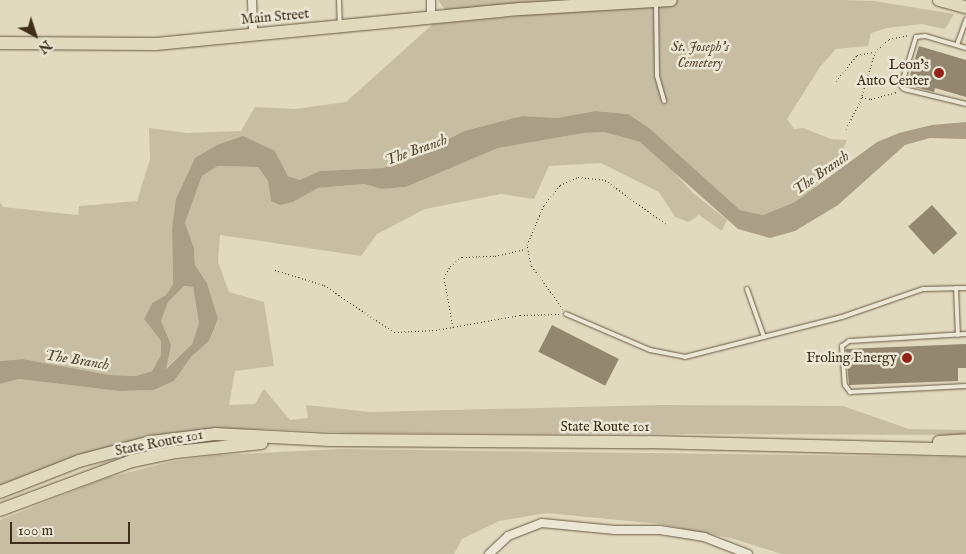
<!DOCTYPE html>
<html>
<head>
<meta charset="utf-8">
<style>
  body { margin:0 }
  #map { position:relative; width:966px; height:554px; overflow:hidden; background:#e2dabf; font-family:"IM FELL English",serif }
  div>[style] { position:absolute }
  [style*='--x'] { left:calc(var(--x)*1px); top:calc(var(--y)*1px); width:calc(var(--w)*1px); rotate:calc(var(--a)*1deg) }
  .green>* { inset:0; background:#c6bda3 }
  .water>* { inset:0; background:#aa9f86 }
  .building>* { inset:0; background:#93876f; transform-origin:0 0 }
  .path>* { height:1px; margin-top:-0.5px; transform-origin:0; background:repeating-linear-gradient(90deg,#3e2d18 0 1px,transparent 0 3.5px) }
  .roads { filter:drop-shadow(0 0 1px #675842) drop-shadow(0 0 1px #675842) }
  .service>* { height:4px; margin:-2px; padding:0 2px; transform-origin:2px; border-radius:2px; background:#ece7d5 }
  .minor>* { height:8px; margin:-4px; padding:0 4px; transform-origin:4px; border-radius:4px; background:#ece7d5 }
  .trunk>* { height:12px; margin:-6px; padding:0 6px; transform-origin:6px; border-radius:6px; background:#e2dabf }
  .dots>* { width:14px; height:14px; translate:-50% -50%; box-sizing:border-box; border:2px solid #ece7d5; border-radius:50% }
  span { translate:-50% -50%; white-space:nowrap; text-align:center; line-height:1.15; -webkit-text-stroke:5px #ece7d5; paint-order:stroke }
  .street-label { font-size:14px; color:#3e2d18 }
  .park-label { font-size:14px; color:#594a34; font-style:italic }
  .poi-label { font-size:14px; color:#3e2d18 }
  .right { translate:-100% -50%; text-align:right }
  .water-label { font-size:15px; color:#594a34; font-style:italic }
  .north { position:absolute; left:10px; top:10px; width:50px; height:50px; -webkit-text-stroke:4px #ece7d5; paint-order:stroke; rotate:140deg; font-size:14px; font-weight:700; line-height:20px; text-align:center; color:#3e2d18 }
  .north::after { content:''; display:block; margin:auto; width:18px; height:22px; background:#3e2d18; clip-path:polygon(50% 0,100% 100%,50% 72%,0 100%) }
  .scale { position:absolute; left:10px; top:522px; width:120px; height:22px; box-sizing:border-box; border:2px solid #3e2d18; border-top:0; padding-left:6px; font-size:15px; line-height:18px; white-space:nowrap; color:#3e2d18; -webkit-text-stroke:4px #ece7d5; paint-order:stroke }
</style>
</head>
<body>
<div id="map">
  <div class="green">
    <i style="clip-path:polygon(438px 0,840px 0,874px 1px,954px 14px,945px 29px,922px 24px,887px 28px,871px 33px,868px 46px,836px 49px,820px 67px,787px 119px,794px 129px,803px 128px,831px 139px,847px 140px,841px 154px,824px 171px,813px 191px,795px 202px,763px 215px,740px 210px,648px 127px,628px 114px,595px 111px,557px 118px,522px 116px,464px 131px,402px 163px,382px 168px,321px 171px,300px 180px,288px 176px,275px 151px,217px 145px,172px 229px,173px 284px,166px 295px,152px 303px,144px 319px,161px 341px,161px 355px,152px 371px,136px 376px,110px 375px,23px 359px,0 361px,0 202px,3px 207px,78px 215px,79px 206px,137px 201px,150px 159px,149px 128px,187px 133px,241px 131px,255px 107px,295px 109px,346px 102px,433px 24px,519px 16px,519px 4px,445px 10px)"></i>
    <i style="clip-path:polygon(604px 132px,640px 142px,660px 157px,693px 193px,727px 220px,722px 231px,699px 215px,689px 222px,675px 217px,659px 192px,601px 163px,549px 166px,534px 199px,501px 194px,425px 209px,377px 234px,361px 256px,220px 235px,218px 262px,229px 292px,264px 302px,274px 366px,235px 371px,229px 405px,255px 404px,264px 389px,290px 420px,308px 418px,306px 405px,369px 412px,661px 405px,843px 406px,909px 429px,966px 430px,966px 435px,357px 433px,263px 429px,204px 432px,0 487px,0 384px,19px 379px,119px 391px,154px 390px,174px 381px,191px 357px,209px 341px,218px 320px,207px 283px,195px 265px,194px 248px,185px 223px,202px 176px,218px 166px,258px 167px,268px 181px,271px 201px,293px 202px,318px 188px,364px 184px,382px 189px,406px 187px,498px 148px,584px 133px)"></i>
    <i style="clip-path:polygon(184px 286px,193px 287px,199px 323px,192px 344px,165px 369px,161px 321px,168px 302px)"></i>
    <i style="clip-path:polygon(340px 449px,966px 457px,966px 554px,782px 554px,734px 539px,660px 524px,547px 513px,499px 521px,462px 539px,454px 554px,0 554px,0 520px,106px 478px,173px 461px,220px 455px)"></i>
  </div>
  <div class="water">
    <i style="clip-path:polygon(evenodd,595px 111px,628px 114px,648px 127px,740px 210px,763px 215px,795px 202px,877px 142px,899px 133px,932px 125px,966px 122px,966px 139px,930px 138px,905px 145px,838px 205px,795px 231px,770px 238px,738px 229px,640px 142px,604px 132px,584px 133px,498px 148px,406px 187px,382px 189px,364px 184px,318px 188px,293px 202px,280px 205px,271px 201px,268px 181px,258px 167px,218px 166px,202px 176px,185px 223px,194px 248px,195px 265px,207px 283px,218px 319px,209px 341px,191px 357px,174px 381px,154px 390px,119px 391px,19px 379px,0 384px,0 361px,23px 359px,110px 375px,136px 376px,152px 371px,161px 355px,161px 341px,144px 319px,152px 303px,166px 295px,173px 284px,172px 229px,176px 199px,195px 158px,217px 145px,243px 136px,275px 151px,288px 176px,300px 180px,320px 171px,382px 168px,402px 163px,464px 131px,522px 116px,557px 118px,595px 111px,184px 286px,193px 287px,199px 323px,192px 344px,166px 369px,171px 345px,161px 321px,168px 302px,184px 286px)"></i>
  </div>
  <div class="building">
    <i style="clip-path:polygon(919px 46px,966px 60px,966px 97px,935px 88px,934px 92px,907px 85px)"></i>
    <i style="left:932px;top:205px;width:38px;height:32px;rotate:48deg"></i>
    <i style="left:552px;top:325px;width:75px;height:30px;rotate:27deg"></i>
    <i style="clip-path:polygon(966px 344px,966px 368px,958px 368px,958px 381px,849px 385px,846px 349px)"></i>
  </div>
  <div class="path">
    <i style="--x:836;--y:81;--w:33;--a:-51"></i>
    <i style="--x:857;--y:55;--w:17;--a:-10"></i>
    <i style="--x:862;--y:97;--w:9;--a:13"></i>
    <i style="--x:871;--y:99;--w:27;--a:-15"></i>
    <i style="--x:846;--y:129;--w:30;--a:-63"></i>
    <i style="--x:860;--y:102;--w:52;--a:-73.3"></i>
    <i style="--x:875;--y:52;--w:19;--a:-43"></i>
    <i style="--x:889;--y:39;--w:21;--a:-11"></i>
    <i style="--x:275;--y:270;--w:51;--a:17"></i>
    <i style="--x:324;--y:285;--w:84;--a:33.9"></i>
    <i style="--x:394;--y:332;--w:42;--a:-2.7"></i>
    <i style="--x:436;--y:330;--w:85;--a:-10.1"></i>
    <i style="--x:520;--y:315;--w:41;--a:-1.4"></i>
    <i style="--x:563;--y:309;--w:54;--a:-126"></i>
    <i style="--x:531;--y:265;--w:20;--a:-101"></i>
    <i style="--x:527;--y:245;--w:43;--a:-67"></i>
    <i style="--x:544;--y:205;--w:26;--a:-51"></i>
    <i style="--x:560;--y:185;--w:20;--a:-24"></i>
    <i style="--x:578;--y:177;--w:27;--a:6"></i>
    <i style="--x:605;--y:180;--w:75;--a:35.8"></i>
    <i style="--x:453;--y:327;--w:50;--a:-100.4"></i>
    <i style="--x:444;--y:278;--w:13;--a:-63"></i>
    <i style="--x:450;--y:266;--w:15;--a:-37"></i>
    <i style="--x:462;--y:257;--w:33;--a:-2"></i>
    <i style="--x:495;--y:256;--w:32;--a:-13"></i>
  </div>
  <div class="roads">
    <div class="service">
      <i style="--x:339;--y:0;--w:24;--a:88"></i>
      <i style="--x:656;--y:3;--w:73;--a:89.2"></i>
      <i style="--x:657;--y:76;--w:26;--a:74"></i>
      <i style="--x:957;--y:45;--w:27;--a:-70"></i>
      <i style="--x:966;--y:48;--w:43;--a:-163.7"></i>
      <i style="--x:925;--y:36;--w:9;--a:174"></i>
      <i style="--x:916;--y:37;--w:51;--a:107"></i>
      <i style="--x:901;--y:86;--w:4;--a:45"></i>
      <i style="--x:904;--y:89;--w:64;--a:13.6"></i>
      <i style="--x:956;--y:288;--w:47;--a:87.6"></i>
      <i style="--x:747;--y:289;--w:51;--a:70.5"></i>
      <i style="--x:566;--y:314;--w:91;--a:23.2"></i>
      <i style="--x:650;--y:350;--w:36;--a:11"></i>
      <i style="--x:685;--y:357;--w:162;--a:-14.3"></i>
      <i style="--x:842;--y:317;--w:86;--a:-19.1"></i>
      <i style="--x:923;--y:289;--w:43;--a:-1.3"></i>
      <i style="--x:966;--y:334;--w:117;--a:176.6"></i>
      <i style="--x:849;--y:341;--w:9;--a:144"></i>
      <i style="--x:842;--y:346;--w:39;--a:86"></i>
      <i style="--x:845;--y:385;--w:9;--a:54"></i>
      <i style="--x:850;--y:392;--w:116;--a:-3"></i>
    </div>
    <div class="minor">
      <i style="--x:252;--y:0;--w:34;--a:88"></i>
      <i style="--x:431;--y:18;--w:18;--a:-90"></i>
      <i style="--x:489;--y:554;--w:26;--a:-43"></i>
      <i style="--x:508;--y:536;--w:36;--a:-21"></i>
      <i style="--x:542;--y:523;--w:73;--a:5.5"></i>
      <i style="--x:615;--y:530;--w:45;--a:0"></i>
      <i style="--x:660;--y:530;--w:45;--a:9"></i>
      <i style="--x:704;--y:537;--w:47;--a:21.1"></i>
    </div>
    <div class="trunk">
      <i style="--x:939;--y:0;--w:28;--a:15"></i>
      <i style="--x:0;--y:43;--w:156;--a:0.4"></i>
      <i style="--x:156;--y:44;--w:368;--a:-5.5"></i>
      <i style="--x:522;--y:9;--w:149;--a:-3.5"></i>
      <i style="--x:939;--y:442;--w:27;--a:-4"></i>
      <i style="--x:0;--y:492;--w:85;--a:-21.4"></i>
      <i style="--x:79;--y:461;--w:74;--a:-14.8"></i>
      <i style="--x:151;--y:442;--w:64;--a:-7.1"></i>
      <i style="--x:215;--y:434;--w:115;--a:3"></i>
      <i style="--x:330;--y:440;--w:319;--a:0.4"></i>
      <i style="--x:649;--y:442;--w:317;--a:1.4"></i>
      <i style="--x:0;--y:510;--w:141;--a:-20.4"></i>
      <i style="--x:132;--y:461;--w:45;--a:-11.6"></i>
      <i style="--x:176;--y:452;--w:86;--a:-6"></i>
    </div>
  </div>
  <div class="dots">
    <i style="left:939px;top:73px;background:#8f2418"></i>
    <i style="left:907px;top:358px;background:#8f2418"></i>
  </div>
  <div class="street-label">
    <span style="left:275px;top:17px;rotate:-5deg">Main Street</span>
    <span style="left:605px;top:427px">State Route 101</span>
    <span style="left:159px;top:443px;rotate:-11deg">State Route 101</span>
  </div>
  <div class="park-label">
    <span style="left:700px;top:55px">St. Joseph's<br>Cemetery</span>
  </div>
  <div class="poi-label">
    <span class="right" style="left:929px;top:73px">Leon's<br>Auto Center</span>
    <span class="right" style="left:897px;top:358px">Froling Energy</span>
  </div>
  <div class="water-label">
    <span style="left:416px;top:150px;rotate:-20deg">The Branch</span>
    <span style="left:821px;top:173px;rotate:-35deg">The Branch</span>
    <span style="left:77px;top:360px;rotate:9deg">The Branch</span>
  </div>
  <div class="north">N</div>
  <div class="scale">100 m</div>
</div>
</body>
</html>
